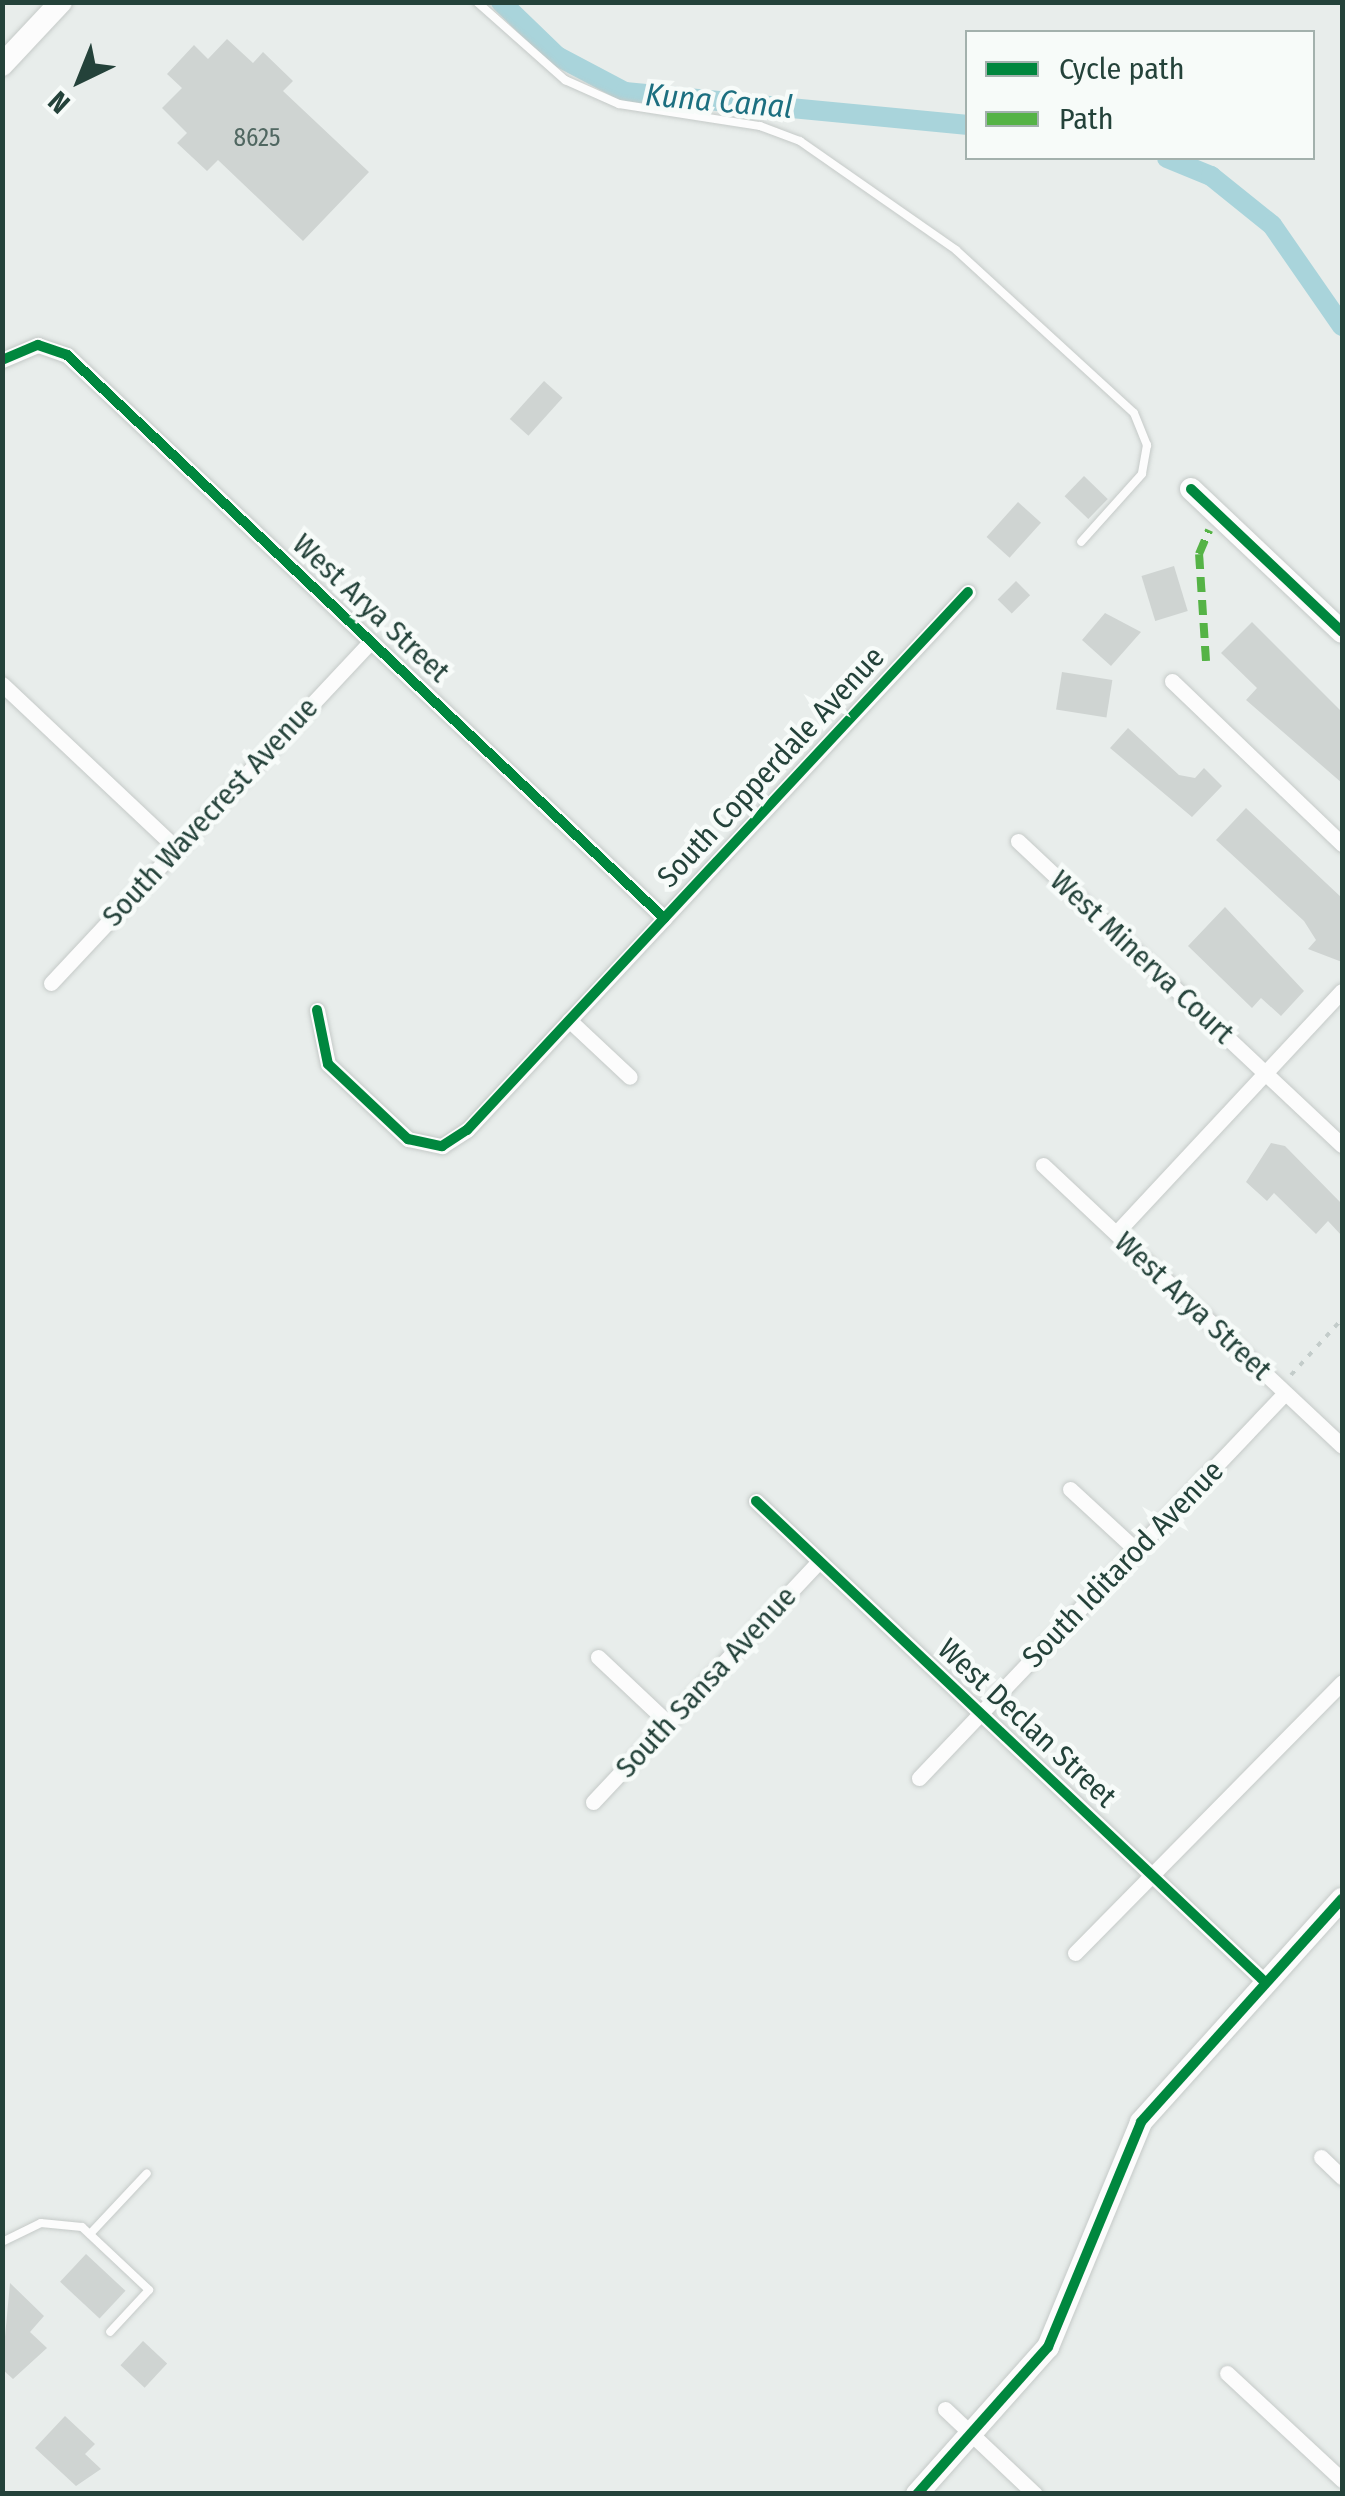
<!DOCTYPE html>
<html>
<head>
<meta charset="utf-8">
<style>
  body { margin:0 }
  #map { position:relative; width:1345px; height:2496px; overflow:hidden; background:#e8edeb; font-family:"Fira Sans Condensed",sans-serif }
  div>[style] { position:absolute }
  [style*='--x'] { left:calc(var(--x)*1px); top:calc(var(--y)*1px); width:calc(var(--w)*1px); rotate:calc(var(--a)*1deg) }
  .canal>* { height:20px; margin:-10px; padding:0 10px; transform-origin:10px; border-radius:10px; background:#a9d4db }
  .building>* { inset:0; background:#cfd4d2; transform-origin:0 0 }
  .path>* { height:4px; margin-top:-2px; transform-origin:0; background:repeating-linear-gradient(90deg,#c3ccca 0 5px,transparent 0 13px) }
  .roads { filter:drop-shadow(0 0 2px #c5cac8) drop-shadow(0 0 2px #c5cac8) }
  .lane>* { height:8px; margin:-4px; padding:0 4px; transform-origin:4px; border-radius:4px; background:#fcfcfc }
  .street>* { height:15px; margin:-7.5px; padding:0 7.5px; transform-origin:7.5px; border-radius:7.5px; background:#fcfcfc }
  .secondary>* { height:22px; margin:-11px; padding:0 11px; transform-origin:11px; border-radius:11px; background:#fcfcfc }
  .quiet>* { height:8px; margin-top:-4px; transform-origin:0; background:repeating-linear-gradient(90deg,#55b346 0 15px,transparent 0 23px) }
  .cycleway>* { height:10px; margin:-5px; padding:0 5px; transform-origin:5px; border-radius:5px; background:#00873e }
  span { translate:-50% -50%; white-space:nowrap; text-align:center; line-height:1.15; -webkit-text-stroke:9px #f7fbf9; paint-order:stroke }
  .number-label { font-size:25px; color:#506761 }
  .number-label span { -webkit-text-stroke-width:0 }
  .street-label { font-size:30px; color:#24423a }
  .water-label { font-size:32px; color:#1c6f80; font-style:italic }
  .frame { position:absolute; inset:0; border:5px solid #24423a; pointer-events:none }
  .legend { position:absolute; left:965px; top:30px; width:350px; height:130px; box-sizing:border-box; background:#f7fbf9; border:2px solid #a3b1ad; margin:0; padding:12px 18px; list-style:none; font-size:30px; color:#24423a }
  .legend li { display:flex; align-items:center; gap:20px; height:50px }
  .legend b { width:50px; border:2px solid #a3b1ad }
  .north { position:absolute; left:30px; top:30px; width:100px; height:100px; -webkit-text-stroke:8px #f7fbf9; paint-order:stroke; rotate:223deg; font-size:28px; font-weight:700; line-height:40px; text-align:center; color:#24423a }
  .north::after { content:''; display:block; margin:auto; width:35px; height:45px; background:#24423a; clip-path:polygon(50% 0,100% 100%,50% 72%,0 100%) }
</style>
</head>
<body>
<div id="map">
  <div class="canal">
    <i style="--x:501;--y:2;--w:78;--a:44"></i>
    <i style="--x:557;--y:56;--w:77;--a:27.9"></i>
    <i style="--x:625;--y:92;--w:345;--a:5.5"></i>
    <i style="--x:1167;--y:158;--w:48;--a:22.2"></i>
    <i style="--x:1211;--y:176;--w:78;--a:38.8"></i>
    <i style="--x:1272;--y:225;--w:123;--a:55.3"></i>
  </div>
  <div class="building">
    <i style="clip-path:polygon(227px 39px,253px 63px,263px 52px,293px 81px,283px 91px,369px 172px,303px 241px,218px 160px,207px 171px,177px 143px,187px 133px,162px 108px,182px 88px,167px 74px,194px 45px,208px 59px)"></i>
    <i style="left:544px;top:381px;width:25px;height:51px;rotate:42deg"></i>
    <i style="left:1084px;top:476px;width:33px;height:28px;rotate:44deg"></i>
    <i style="left:1018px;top:502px;width:31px;height:47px;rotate:42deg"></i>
    <i style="left:1174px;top:566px;width:47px;height:34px;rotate:73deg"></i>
    <i style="left:1016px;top:581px;width:20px;height:26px;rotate:45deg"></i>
    <i style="clip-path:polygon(1105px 613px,1141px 632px,1111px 666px,1082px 640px)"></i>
    <i style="clip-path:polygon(1252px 622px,1342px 712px,1342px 783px,1246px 700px,1257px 688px,1221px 653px)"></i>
    <i style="left:1062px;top:672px;width:51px;height:38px;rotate:9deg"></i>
    <i style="clip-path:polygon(1128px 728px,1179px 775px,1195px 778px,1204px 768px,1222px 786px,1192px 817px,1110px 748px)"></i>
    <i style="clip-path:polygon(1246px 808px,1342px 898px,1342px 962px,1308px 949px,1316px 940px,1304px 921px,1216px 840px)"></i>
    <i style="clip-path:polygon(1225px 907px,1304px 991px,1281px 1016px,1261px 998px,1252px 1008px,1188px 946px)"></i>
    <i style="clip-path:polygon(1271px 1143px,1285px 1146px,1342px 1204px,1342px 1236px,1328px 1221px,1316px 1234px,1274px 1193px,1267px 1201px,1246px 1182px)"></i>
    <i style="left:86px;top:2254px;width:54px;height:38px;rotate:43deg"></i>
    <i style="clip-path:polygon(10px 2283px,44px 2316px,30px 2332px,47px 2348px,13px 2379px,2px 2369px)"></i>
    <i style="left:143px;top:2341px;width:33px;height:33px;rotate:43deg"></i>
    <i style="clip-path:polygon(65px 2416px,95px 2444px,85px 2454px,101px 2469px,76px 2486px,35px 2448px)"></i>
  </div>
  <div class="path">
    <i style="--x:1291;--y:1375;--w:76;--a:-47.7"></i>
  </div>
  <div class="roads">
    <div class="lane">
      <i style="--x:477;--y:2;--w:118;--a:41.6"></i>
      <i style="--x:565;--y:80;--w:59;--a:24"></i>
      <i style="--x:619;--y:104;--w:143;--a:8.9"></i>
      <i style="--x:760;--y:126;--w:43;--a:20.6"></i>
      <i style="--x:800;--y:141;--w:190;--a:34.9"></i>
      <i style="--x:956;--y:250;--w:241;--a:42.5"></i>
      <i style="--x:1134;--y:413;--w:35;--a:68"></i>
      <i style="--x:1147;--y:445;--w:29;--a:100"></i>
      <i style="--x:1142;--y:474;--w:91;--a:131.9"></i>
      <i style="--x:90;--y:2234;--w:83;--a:-46.9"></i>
      <i style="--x:2;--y:2242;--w:43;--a:-26"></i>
      <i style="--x:41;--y:2223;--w:41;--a:5.6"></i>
      <i style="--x:82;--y:2227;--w:92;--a:43.2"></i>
      <i style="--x:149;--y:2290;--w:57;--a:132.9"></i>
    </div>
    <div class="street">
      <i style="--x:2;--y:360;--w:39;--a:-23"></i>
      <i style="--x:38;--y:345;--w:31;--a:19"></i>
      <i style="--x:67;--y:355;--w:821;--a:43.32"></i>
      <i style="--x:1172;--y:681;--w:236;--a:43.8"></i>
      <i style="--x:2;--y:684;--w:238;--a:43.3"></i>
      <i style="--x:1018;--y:841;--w:444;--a:43.2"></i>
      <i style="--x:51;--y:983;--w:467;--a:-46.9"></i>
      <i style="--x:317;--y:1010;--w:55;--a:78.5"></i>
      <i style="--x:328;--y:1064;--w:110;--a:43.2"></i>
      <i style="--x:408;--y:1139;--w:35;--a:12"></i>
      <i style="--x:442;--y:1146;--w:30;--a:-33"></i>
      <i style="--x:467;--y:1130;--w:735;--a:-47.04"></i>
      <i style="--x:569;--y:1020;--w:83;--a:43.1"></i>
      <i style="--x:1043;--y:1165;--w:410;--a:43.2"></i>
      <i style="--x:1116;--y:1233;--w:331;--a:-47"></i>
      <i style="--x:1070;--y:1489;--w:90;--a:42.7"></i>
      <i style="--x:756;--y:1501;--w:699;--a:43.38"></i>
      <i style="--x:598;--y:1657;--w:95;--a:43.3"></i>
      <i style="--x:919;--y:1778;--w:531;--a:-46.45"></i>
      <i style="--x:593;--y:1802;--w:330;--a:-46.8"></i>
      <i style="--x:1075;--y:1953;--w:380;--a:-45.4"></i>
      <i style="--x:1321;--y:2157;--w:29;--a:44"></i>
      <i style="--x:1227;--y:2373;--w:157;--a:42.9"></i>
      <i style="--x:945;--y:2409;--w:124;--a:43.4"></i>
    </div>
    <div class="secondary">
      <i style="--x:2;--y:65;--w:86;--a:-46.9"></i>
      <i style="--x:1191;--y:489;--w:208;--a:43.4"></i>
      <i style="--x:917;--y:2494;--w:197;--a:-48.3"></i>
      <i style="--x:1048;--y:2347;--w:243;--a:-67.5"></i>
      <i style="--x:1141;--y:2122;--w:300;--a:-48"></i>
    </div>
  </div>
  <div class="quiet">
    <i style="--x:1206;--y:661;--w:107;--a:-93.7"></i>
    <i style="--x:1199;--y:554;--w:26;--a:-67"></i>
  </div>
  <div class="cycleway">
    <i style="--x:2;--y:360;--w:39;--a:-23"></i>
    <i style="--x:38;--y:345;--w:31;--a:19"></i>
    <i style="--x:67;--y:355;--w:821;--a:43.32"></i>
    <i style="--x:1191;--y:489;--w:208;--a:43.4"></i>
    <i style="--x:317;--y:1010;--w:55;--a:78.5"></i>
    <i style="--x:328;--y:1064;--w:110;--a:43.2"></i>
    <i style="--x:408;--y:1139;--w:35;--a:12"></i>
    <i style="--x:442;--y:1146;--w:30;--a:-33"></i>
    <i style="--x:467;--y:1130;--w:735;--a:-47.04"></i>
    <i style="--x:756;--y:1501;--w:699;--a:43.38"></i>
    <i style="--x:917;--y:2494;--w:197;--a:-48.3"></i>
    <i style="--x:1048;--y:2347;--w:243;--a:-67.5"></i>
    <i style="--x:1141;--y:2122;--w:300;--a:-48"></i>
  </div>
  <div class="number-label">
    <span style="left:257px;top:138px">8625</span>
  </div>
  <div class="street-label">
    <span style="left:371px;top:608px;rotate:43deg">West Arya Street</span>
    <span style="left:771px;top:767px;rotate:-47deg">South Copperdale Avenue</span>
    <span style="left:210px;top:812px;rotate:-47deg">South Wavecrest Avenue</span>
    <span style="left:1142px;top:957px;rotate:43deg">West Minerva Court</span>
    <span style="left:1193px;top:1306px;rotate:43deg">West Arya Street</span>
    <span style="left:1123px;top:1564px;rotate:-46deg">South Iditarod Avenue</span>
    <span style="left:706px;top:1682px;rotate:-47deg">South Sansa Avenue</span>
    <span style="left:1027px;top:1723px;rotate:43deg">West Declan Street</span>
  </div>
  <div class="water-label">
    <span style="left:719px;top:101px;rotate:5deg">Kuna Canal</span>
  </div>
  <div class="frame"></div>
  <ul class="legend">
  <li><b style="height:12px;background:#00873e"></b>Cycle path</li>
  <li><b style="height:12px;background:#55b346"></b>Path</li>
  </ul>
  <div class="north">N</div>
</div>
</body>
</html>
